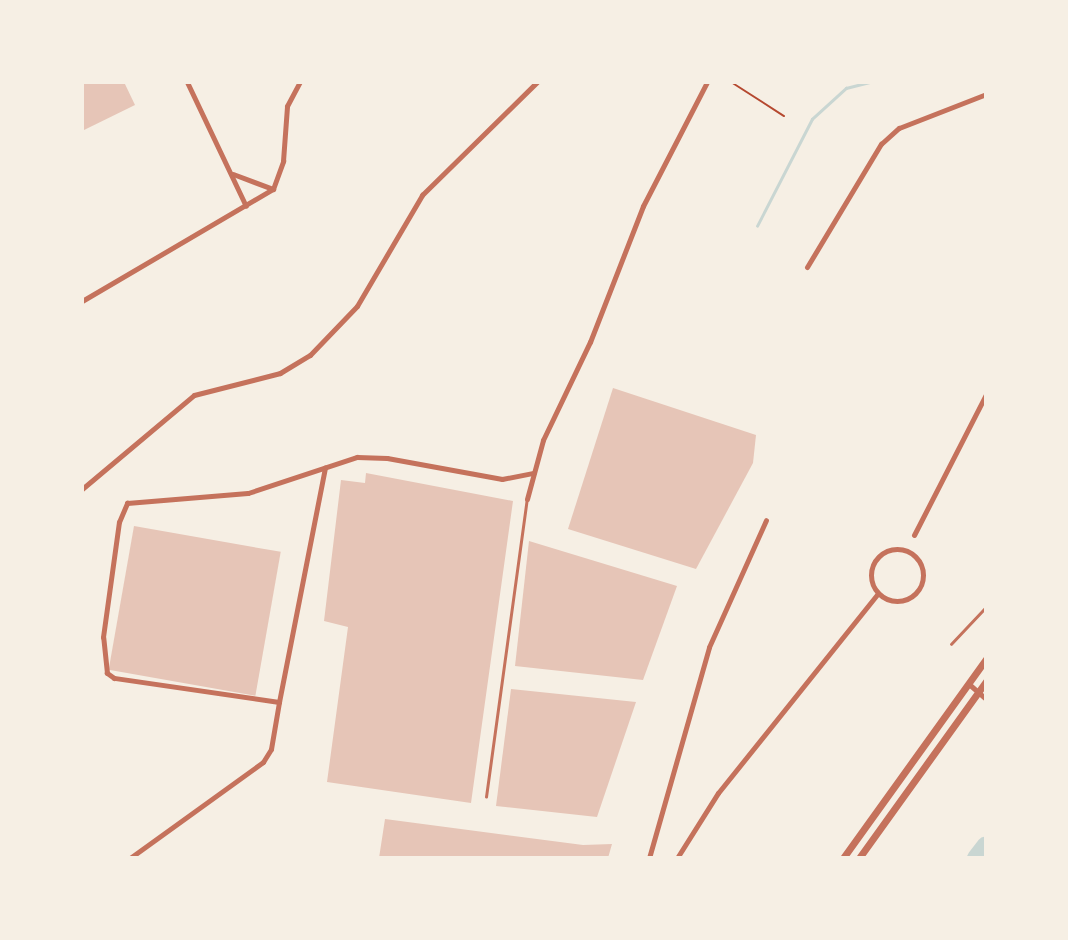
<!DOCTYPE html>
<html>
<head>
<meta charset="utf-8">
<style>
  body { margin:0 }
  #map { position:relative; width:1068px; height:940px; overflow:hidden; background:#f6efe4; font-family:"DM Sans",sans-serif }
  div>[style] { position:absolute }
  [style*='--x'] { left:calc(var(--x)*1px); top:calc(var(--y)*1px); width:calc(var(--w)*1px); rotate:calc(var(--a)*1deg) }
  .stream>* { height:2.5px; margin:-1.25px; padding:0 1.25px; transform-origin:1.25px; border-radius:1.25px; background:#c9d6d2 }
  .river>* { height:18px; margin:-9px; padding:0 9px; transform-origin:9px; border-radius:9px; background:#c9d6d2 }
  .building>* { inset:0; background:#e6c5b7; transform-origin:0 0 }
  .path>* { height:2px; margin:-1px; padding:0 1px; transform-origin:1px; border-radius:1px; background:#b5482f }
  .service>* { height:2.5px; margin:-1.25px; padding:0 1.25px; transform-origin:1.25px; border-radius:1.25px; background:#c5725c }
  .minor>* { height:5px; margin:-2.5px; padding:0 2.5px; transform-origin:2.5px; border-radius:2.5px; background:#c5725c }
  .minor>.ring { margin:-2.5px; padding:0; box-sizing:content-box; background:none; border:5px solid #c5725c; border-radius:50% }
  .tertiary>* { height:7px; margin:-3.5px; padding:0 3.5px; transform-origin:3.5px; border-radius:3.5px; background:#c5725c }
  span { translate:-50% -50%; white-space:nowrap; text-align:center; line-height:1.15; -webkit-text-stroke:5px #f6efe4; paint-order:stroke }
  .frame { position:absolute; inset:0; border:84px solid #f6efe4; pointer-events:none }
</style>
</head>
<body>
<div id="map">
  <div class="stream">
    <i style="--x:757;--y:226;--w:120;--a:-62.8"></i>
    <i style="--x:812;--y:119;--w:46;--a:-42.4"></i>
    <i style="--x:846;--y:88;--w:25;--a:-14"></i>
  </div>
  <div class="river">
    <i style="--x:976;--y:858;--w:16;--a:-52"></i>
  </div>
  <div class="building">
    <i style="clip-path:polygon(82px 82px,124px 82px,135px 105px,82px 131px)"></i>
    <i style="clip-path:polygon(613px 388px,756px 435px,753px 463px,696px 569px,568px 529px)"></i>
    <i style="clip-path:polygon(366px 473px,513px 501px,471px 803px,327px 782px,348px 627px,324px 621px,341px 480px,365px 483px)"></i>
    <i style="left:134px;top:526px;width:149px;height:146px;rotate:10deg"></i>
    <i style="clip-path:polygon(529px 541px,677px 586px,643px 680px,515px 666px)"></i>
    <i style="clip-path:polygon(511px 689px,636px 702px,597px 817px,496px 806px)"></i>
    <i style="clip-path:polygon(385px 819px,583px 845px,612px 844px,608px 858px,379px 858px)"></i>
  </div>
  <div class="path">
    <i style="--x:731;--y:82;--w:63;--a:32.7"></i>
  </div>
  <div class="service">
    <i style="--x:951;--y:644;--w:51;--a:-46.6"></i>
    <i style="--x:486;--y:797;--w:301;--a:-82.2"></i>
  </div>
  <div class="minor">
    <i style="--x:187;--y:82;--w:137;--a:64.6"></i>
    <i style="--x:233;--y:174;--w:43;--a:20.6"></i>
    <i style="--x:807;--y:267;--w:144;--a:-59"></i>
    <i style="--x:881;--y:144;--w:24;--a:-42"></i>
    <i style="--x:899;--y:128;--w:93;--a:-21.3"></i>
    <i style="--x:82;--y:301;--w:221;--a:-30.4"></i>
    <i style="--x:273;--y:189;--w:30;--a:-70"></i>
    <i style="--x:283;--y:161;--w:55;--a:-85.8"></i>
    <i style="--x:287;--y:106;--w:27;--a:-62"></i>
    <i style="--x:82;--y:489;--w:146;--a:-40"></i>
    <i style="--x:194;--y:395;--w:89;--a:-14.3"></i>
    <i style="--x:280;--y:373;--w:35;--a:-31"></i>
    <i style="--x:310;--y:355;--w:68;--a:-46.2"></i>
    <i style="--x:357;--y:306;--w:129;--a:-59.6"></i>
    <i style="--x:422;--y:195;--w:161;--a:-44.5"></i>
    <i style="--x:527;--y:499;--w:61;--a:-74.8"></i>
    <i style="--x:543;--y:440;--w:109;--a:-64.4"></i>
    <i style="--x:590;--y:342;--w:146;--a:-68.7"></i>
    <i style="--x:643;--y:206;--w:140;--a:-62.7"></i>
    <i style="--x:914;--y:535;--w:158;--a:-62.9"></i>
    <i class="ring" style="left:871px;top:549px;width:47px;height:47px"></i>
    <i style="--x:970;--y:685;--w:21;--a:41"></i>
    <i style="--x:279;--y:702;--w:239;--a:-78.9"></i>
    <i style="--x:130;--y:858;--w:164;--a:-35.8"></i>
    <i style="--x:263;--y:762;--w:15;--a:-58"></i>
    <i style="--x:271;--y:749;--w:48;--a:-80.3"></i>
    <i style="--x:279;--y:702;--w:167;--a:-171.7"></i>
    <i style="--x:114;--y:678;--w:9;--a:-144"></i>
    <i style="--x:107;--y:673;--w:36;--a:-96"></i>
    <i style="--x:103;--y:637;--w:116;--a:-82.1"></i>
    <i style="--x:119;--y:522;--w:21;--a:-67"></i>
    <i style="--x:127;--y:503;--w:121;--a:-4.7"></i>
    <i style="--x:248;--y:493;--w:115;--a:-18.3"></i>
    <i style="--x:357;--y:457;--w:30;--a:2"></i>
    <i style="--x:387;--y:458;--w:117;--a:10.3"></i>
    <i style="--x:502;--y:479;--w:32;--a:-11"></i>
    <i style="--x:649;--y:858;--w:219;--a:-74.1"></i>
    <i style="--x:709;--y:647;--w:139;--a:-65.8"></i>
    <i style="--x:677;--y:858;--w:77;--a:-57.8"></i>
    <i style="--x:718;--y:793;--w:256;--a:-51.3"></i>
  </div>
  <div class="tertiary">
    <i style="--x:843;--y:858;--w:245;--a:-54.3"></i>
    <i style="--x:859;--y:858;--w:218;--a:-54.3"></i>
  </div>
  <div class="frame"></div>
</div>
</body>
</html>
